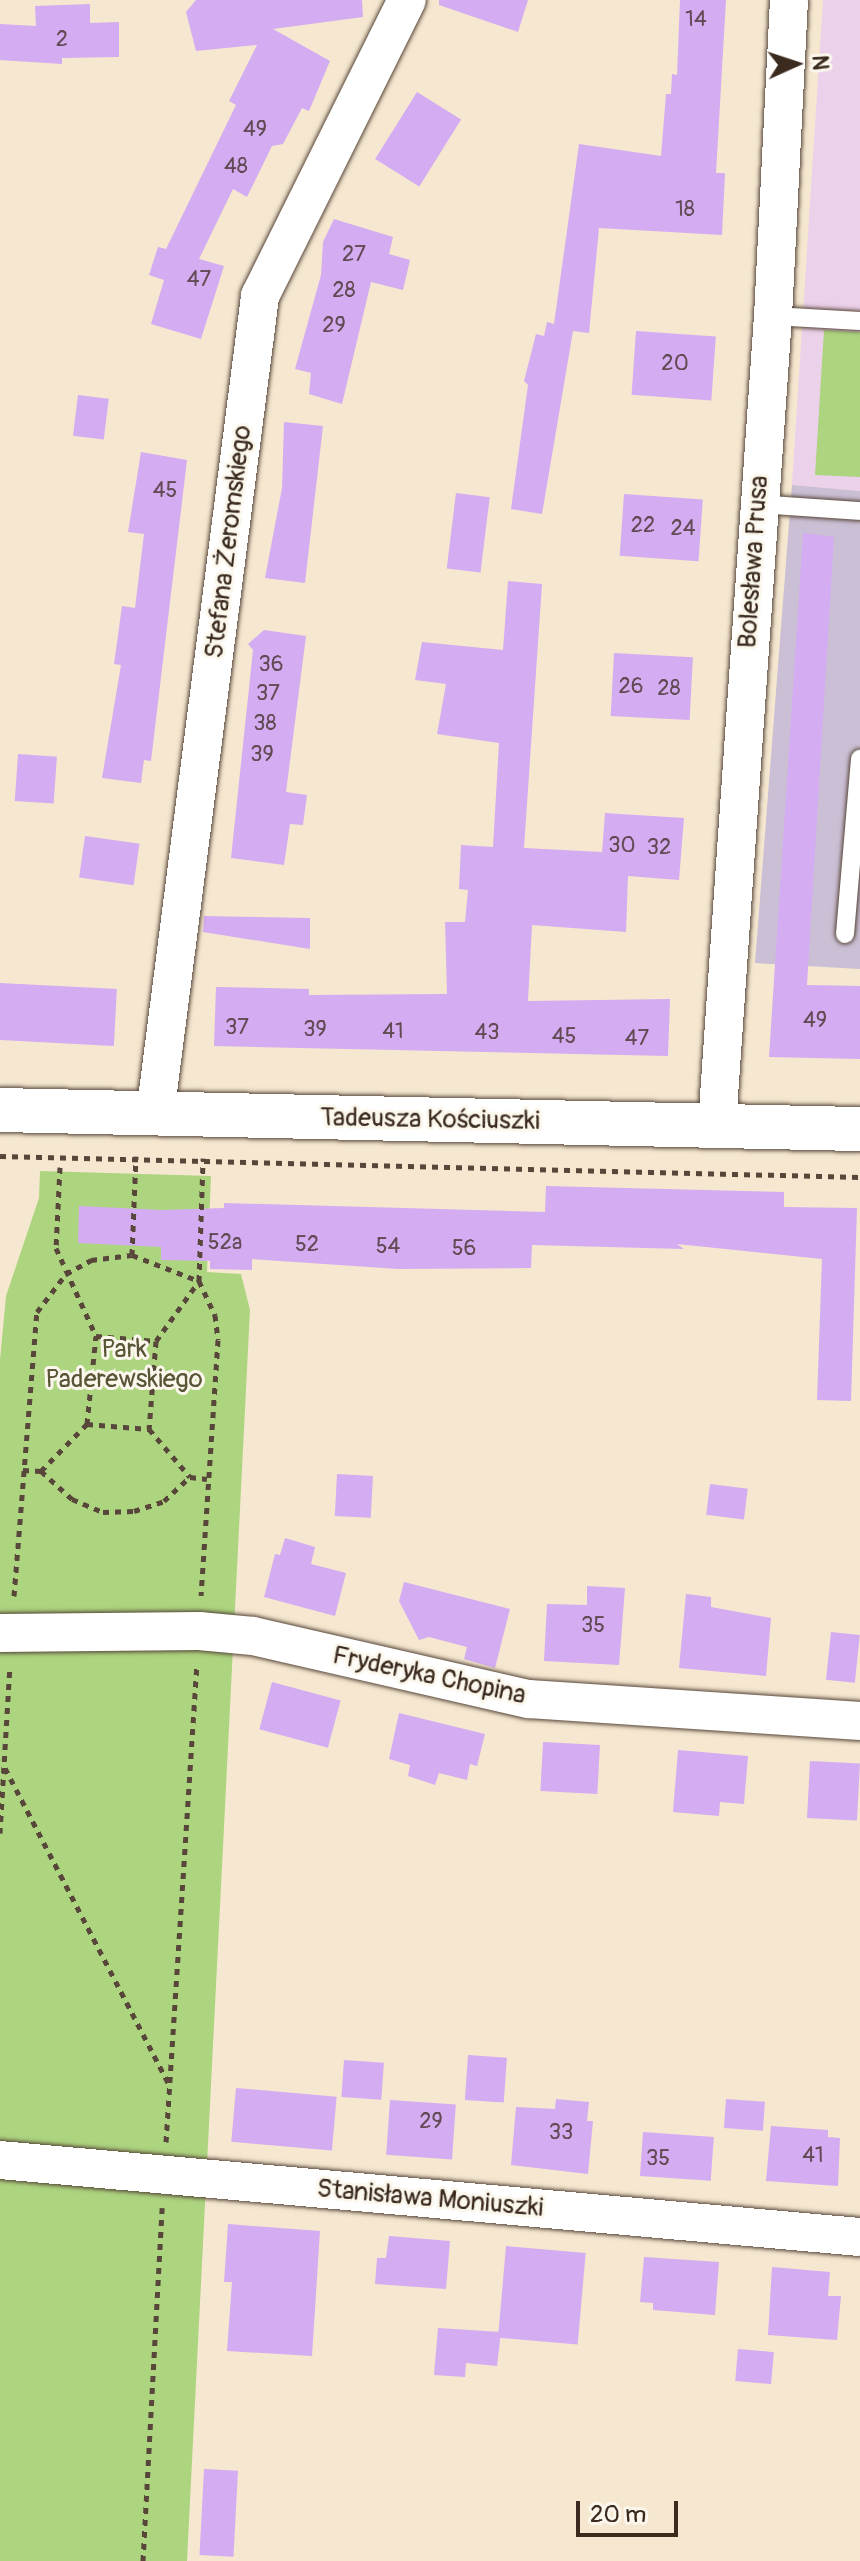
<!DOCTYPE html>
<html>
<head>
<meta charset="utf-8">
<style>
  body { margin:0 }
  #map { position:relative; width:860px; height:2561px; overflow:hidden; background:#f5e7d0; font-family:Pangolin,sans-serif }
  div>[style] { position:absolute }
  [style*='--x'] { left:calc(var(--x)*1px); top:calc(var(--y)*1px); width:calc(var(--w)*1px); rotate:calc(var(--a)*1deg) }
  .built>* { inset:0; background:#ecd1ea }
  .industrial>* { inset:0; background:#cbbfd5 }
  .green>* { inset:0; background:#add47f }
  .building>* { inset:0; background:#d4acf2; transform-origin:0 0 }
  .path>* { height:5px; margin-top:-2.5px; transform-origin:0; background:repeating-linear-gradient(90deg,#574639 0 6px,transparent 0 12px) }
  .roads { filter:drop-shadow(0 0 2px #574639) drop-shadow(0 0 2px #574639) }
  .lane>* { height:18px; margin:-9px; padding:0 9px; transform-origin:9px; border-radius:9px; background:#fff }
  .street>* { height:38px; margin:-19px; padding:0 19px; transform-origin:19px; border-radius:19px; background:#fff }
  .secondary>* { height:44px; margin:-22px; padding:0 22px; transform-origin:22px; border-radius:22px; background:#fff }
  span { translate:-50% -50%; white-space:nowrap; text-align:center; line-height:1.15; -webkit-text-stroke:6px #fbf7ec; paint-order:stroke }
  .number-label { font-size:22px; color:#614a53 }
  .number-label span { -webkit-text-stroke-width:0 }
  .street-label { font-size:26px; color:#3b2a1e }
  .park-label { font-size:26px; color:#585436 }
  .north { position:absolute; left:756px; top:24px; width:80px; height:80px; -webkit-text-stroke:6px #fbf7ec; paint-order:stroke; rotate:87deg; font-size:22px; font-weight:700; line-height:32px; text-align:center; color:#3b2a1e }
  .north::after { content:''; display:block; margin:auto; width:28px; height:36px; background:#3b2a1e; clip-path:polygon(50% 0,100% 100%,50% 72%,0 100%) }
  .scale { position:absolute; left:576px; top:2501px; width:102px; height:36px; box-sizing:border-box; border:4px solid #3b2a1e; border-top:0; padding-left:10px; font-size:24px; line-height:28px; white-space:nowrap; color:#3b2a1e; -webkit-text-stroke:6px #fbf7ec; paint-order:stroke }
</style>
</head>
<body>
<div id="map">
  <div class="built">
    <i style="clip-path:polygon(823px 0,860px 0,860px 491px,792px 485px)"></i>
  </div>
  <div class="industrial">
    <i style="clip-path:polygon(792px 485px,860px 491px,860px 969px,755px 963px)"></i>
  </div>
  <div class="green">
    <i style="clip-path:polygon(824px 330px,860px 332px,860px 477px,815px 475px)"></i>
    <i style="clip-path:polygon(40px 1171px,211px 1176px,207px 1272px,241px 1274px,250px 1310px,187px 2561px,0 2561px,0 1360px,6px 1296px,39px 1198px)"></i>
  </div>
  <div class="building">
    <i style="clip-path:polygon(196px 0,362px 0,363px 17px,273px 29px,330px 61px,309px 111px,302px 108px,283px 144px,272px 146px,247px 197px,233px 189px,199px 259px,224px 266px,201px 339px,151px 324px,164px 280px,149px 275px,158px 247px,166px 249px,236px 105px,229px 101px,257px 45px,196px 51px,186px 12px)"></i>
    <i style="clip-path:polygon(439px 0,528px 0,518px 32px,439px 5px)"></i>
    <i style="clip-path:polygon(680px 0,726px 0,716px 173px,725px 173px,722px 235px,599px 228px,589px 333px,573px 331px,542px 514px,511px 509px,528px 385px,524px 381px,536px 334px,544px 336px,547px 322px,554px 324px,579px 144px,661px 156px,666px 94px,671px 94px,672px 74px,677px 75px)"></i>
    <i style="clip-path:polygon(90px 4px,90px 23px,119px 22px,119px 57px,62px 58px,62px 64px,0 60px,0 24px,36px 26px,35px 6px)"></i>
    <i style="left:417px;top:92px;width:52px;height:79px;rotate:32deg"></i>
    <i style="clip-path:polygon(334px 219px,393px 237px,389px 254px,410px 260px,403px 290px,371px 282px,342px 404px,309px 394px,311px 373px,295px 369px,321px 275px,323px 242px)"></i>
    <i style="left:636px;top:331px;width:80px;height:64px;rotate:4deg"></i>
    <i style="left:78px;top:395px;width:31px;height:41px;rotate:7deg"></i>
    <i style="clip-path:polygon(284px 422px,323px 426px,305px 583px,265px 578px,282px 488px)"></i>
    <i style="clip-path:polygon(141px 452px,187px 460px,151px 761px,144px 760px,141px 783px,102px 778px,121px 665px,114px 664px,122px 606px,135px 608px,144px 534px,128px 532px)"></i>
    <i style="left:456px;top:493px;width:34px;height:76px;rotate:7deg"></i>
    <i style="left:624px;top:494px;width:79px;height:62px;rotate:4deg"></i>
    <i style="clip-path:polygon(803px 533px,834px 537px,807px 985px,860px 986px,860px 1059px,769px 1057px)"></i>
    <i style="clip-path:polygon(508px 581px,542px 584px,524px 848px,602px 852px,605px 813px,684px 818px,679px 880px,628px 876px,626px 932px,532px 925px,528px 1001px,670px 999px,668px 1056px,214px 1046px,216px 987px,309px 989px,309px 995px,447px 994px,445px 922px,465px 922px,468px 890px,459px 889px,461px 845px,493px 847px,499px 743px,437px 734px,446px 684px,415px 680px,422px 642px,503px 650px)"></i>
    <i style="clip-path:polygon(264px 630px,306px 636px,286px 792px,307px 795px,303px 825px,290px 824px,284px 865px,231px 858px,253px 650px,248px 644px)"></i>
    <i style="left:614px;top:653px;width:79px;height:63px;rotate:3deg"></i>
    <i style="left:18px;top:754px;width:39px;height:47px;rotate:4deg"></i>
    <i style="left:85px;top:836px;width:55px;height:42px;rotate:8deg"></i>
    <i style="clip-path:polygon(204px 916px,310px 918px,310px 949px,203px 932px)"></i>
    <i style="left:0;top:983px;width:117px;height:57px;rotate:3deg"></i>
    <i style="clip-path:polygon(546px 1186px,784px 1192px,784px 1207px,857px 1208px,851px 1401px,817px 1400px,822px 1259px,677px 1244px,684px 1249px,532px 1245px,531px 1268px,398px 1269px,252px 1259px,252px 1270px,210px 1269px,210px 1261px,161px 1260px,161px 1247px,78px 1243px,79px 1206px,162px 1210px,224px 1208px,224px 1203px,545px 1212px)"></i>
    <i style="left:337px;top:1474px;width:36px;height:42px;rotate:3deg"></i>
    <i style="left:710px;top:1484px;width:38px;height:31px;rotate:7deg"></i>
    <i style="clip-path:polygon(285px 1538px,315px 1547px,311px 1564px,346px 1573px,335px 1616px,264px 1597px,275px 1554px,280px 1555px)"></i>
    <i style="clip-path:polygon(404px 1582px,510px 1609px,495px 1668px,464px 1659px,467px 1647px,429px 1637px,419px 1640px,399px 1601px)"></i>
    <i style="clip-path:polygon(587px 1586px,625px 1588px,619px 1665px,544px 1661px,547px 1604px,587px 1605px)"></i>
    <i style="clip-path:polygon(686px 1594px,711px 1597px,711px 1607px,771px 1618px,766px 1676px,679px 1668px)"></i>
    <i style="left:831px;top:1632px;width:29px;height:48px;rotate:6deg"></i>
    <i style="left:272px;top:1682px;width:71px;height:49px;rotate:15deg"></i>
    <i style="clip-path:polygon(399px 1713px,485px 1734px,477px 1766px,470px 1764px,467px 1780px,439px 1773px,435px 1785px,408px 1776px,410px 1765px,389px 1759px)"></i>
    <i style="left:543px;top:1742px;width:57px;height:49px;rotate:3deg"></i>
    <i style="clip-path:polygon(678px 1750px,748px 1756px,744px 1804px,720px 1802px,719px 1816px,673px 1812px)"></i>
    <i style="left:810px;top:1761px;width:50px;height:57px;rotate:3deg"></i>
    <i style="left:468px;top:2055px;width:39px;height:45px;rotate:4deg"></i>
    <i style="left:344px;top:2060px;width:40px;height:37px;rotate:4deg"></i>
    <i style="left:236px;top:2088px;width:101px;height:54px;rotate:5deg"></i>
    <i style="clip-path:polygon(556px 2099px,589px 2102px,587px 2121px,593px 2121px,588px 2174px,511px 2165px,516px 2107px,555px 2109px)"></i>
    <i style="left:726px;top:2099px;width:39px;height:29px;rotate:4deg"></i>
    <i style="left:390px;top:2100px;width:66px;height:55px;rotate:4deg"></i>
    <i style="clip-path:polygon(771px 2126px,828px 2130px,828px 2137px,840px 2138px,838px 2186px,766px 2181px)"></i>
    <i style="left:643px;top:2132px;width:71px;height:44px;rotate:4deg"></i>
    <i style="clip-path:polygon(228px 2224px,320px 2231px,312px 2356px,227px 2351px,232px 2282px,224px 2282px)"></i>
    <i style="clip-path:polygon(389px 2236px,450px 2241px,446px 2289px,375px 2284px,377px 2258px,386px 2258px)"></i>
    <i style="left:506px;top:2246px;width:80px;height:92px;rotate:5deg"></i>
    <i style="clip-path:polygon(644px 2257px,719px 2262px,715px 2315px,653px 2310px,653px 2303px,640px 2302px)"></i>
    <i style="clip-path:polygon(772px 2267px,830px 2272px,828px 2296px,841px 2296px,837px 2340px,768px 2335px)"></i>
    <i style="clip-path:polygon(438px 2328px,501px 2332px,497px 2366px,466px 2363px,465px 2377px,434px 2375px)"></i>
    <i style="left:738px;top:2349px;width:36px;height:32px;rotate:5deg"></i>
    <i style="left:204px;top:2469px;width:34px;height:86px;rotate:3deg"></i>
  </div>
  <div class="path">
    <i style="--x:0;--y:1156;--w:860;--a:1.4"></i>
    <i style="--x:60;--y:1167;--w:81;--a:92.8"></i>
    <i style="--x:56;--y:1248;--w:97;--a:65.6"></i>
    <i style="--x:132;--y:1255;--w:99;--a:-87.7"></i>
    <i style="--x:156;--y:1341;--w:88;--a:94.5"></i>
    <i style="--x:149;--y:1429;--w:63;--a:49.5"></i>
    <i style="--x:190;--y:1477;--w:17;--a:7"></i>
    <i style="--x:87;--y:1424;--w:62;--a:4.6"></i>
    <i style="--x:23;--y:1470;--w:18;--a:3"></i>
    <i style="--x:41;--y:1471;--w:66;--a:-45.6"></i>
    <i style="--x:87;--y:1424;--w:88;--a:-84.2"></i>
    <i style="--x:96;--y:1336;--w:60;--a:4.8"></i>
    <i style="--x:156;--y:1341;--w:74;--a:-54.4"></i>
    <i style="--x:199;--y:1281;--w:123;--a:-88.1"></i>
    <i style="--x:41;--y:1471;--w:42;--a:42.1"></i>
    <i style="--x:72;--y:1499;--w:34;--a:23"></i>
    <i style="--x:103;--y:1512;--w:31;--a:-2"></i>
    <i style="--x:134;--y:1511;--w:32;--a:-18"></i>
    <i style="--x:164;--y:1501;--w:35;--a:-43"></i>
    <i style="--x:14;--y:1596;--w:285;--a:-85.4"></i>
    <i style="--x:37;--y:1312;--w:48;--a:-52.7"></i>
    <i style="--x:66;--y:1274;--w:29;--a:-29"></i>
    <i style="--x:91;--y:1260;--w:41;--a:-7"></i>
    <i style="--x:132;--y:1255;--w:72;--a:21.2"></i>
    <i style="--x:199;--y:1281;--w:38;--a:65"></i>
    <i style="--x:215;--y:1315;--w:25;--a:83"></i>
    <i style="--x:218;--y:1340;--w:256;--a:93.8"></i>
    <i style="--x:5;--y:1768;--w:358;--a:62.6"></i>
    <i style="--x:0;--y:1833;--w:167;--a:-86.6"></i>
    <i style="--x:166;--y:2142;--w:478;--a:-86.3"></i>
    <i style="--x:143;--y:2561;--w:354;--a:-86.9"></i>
  </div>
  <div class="roads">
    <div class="lane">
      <i style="--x:773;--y:316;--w:87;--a:3.3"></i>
      <i style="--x:757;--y:504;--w:103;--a:3.9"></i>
      <i style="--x:845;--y:934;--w:176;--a:-85.1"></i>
    </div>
    <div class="street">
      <i style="--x:155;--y:1115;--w:826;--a:-82.69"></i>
      <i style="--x:260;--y:296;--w:330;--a:-63.6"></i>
      <i style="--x:717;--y:1125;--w:811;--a:-86.04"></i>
      <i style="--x:773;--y:316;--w:316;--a:-87.1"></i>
      <i style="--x:0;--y:1633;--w:199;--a:-0.6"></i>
      <i style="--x:199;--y:1631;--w:54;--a:5.3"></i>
      <i style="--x:253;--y:1636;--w:283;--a:12.9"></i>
      <i style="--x:529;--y:1699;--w:332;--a:3.8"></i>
      <i style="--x:0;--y:2160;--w:863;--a:5.12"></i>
    </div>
    <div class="secondary">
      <i style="--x:0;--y:1110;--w:860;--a:1.27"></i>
    </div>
  </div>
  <div class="number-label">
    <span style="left:696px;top:20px">14</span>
    <span style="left:62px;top:40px">2</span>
    <span style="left:255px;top:130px">49</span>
    <span style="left:236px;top:167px">48</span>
    <span style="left:685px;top:210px">18</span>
    <span style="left:354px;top:255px">27</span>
    <span style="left:199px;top:280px">47</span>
    <span style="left:344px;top:291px">28</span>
    <span style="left:334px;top:326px">29</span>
    <span style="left:675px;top:364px">20</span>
    <span style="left:165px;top:491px">45</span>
    <span style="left:643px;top:526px">22</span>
    <span style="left:683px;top:529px">24</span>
    <span style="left:271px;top:665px">36</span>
    <span style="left:631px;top:687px">26</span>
    <span style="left:669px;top:689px">28</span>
    <span style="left:268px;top:694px">37</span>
    <span style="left:265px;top:724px">38</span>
    <span style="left:262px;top:755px">39</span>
    <span style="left:622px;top:846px">30</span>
    <span style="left:659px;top:848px">32</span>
    <span style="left:815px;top:1021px">49</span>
    <span style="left:237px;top:1028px">37</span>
    <span style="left:315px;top:1030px">39</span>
    <span style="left:393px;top:1032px">41</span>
    <span style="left:487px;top:1033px">43</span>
    <span style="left:564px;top:1037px">45</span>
    <span style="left:637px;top:1039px">47</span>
    <span style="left:225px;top:1243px">52a</span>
    <span style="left:307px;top:1245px">52</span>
    <span style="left:388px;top:1247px">54</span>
    <span style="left:464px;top:1249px">56</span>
    <span style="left:593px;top:1626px">35</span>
    <span style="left:431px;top:2122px">29</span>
    <span style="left:561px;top:2133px">33</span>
    <span style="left:813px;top:2156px">41</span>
    <span style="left:658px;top:2159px">35</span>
  </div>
  <div class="street-label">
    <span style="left:229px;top:542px;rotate:-83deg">Stefana Żeromskiego</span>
    <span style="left:754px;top:562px;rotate:-86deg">Bolesława Prusa</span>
    <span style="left:430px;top:1120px;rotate:1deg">Tadeusza Kościuszki</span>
    <span style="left:429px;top:1676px;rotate:12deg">Fryderyka Chopina</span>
    <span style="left:430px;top:2199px;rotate:5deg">Stanisława Moniuszki</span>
  </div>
  <div class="park-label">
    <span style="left:124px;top:1365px">Park<br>Paderewskiego</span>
  </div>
  <div class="north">N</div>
  <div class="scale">20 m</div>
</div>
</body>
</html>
